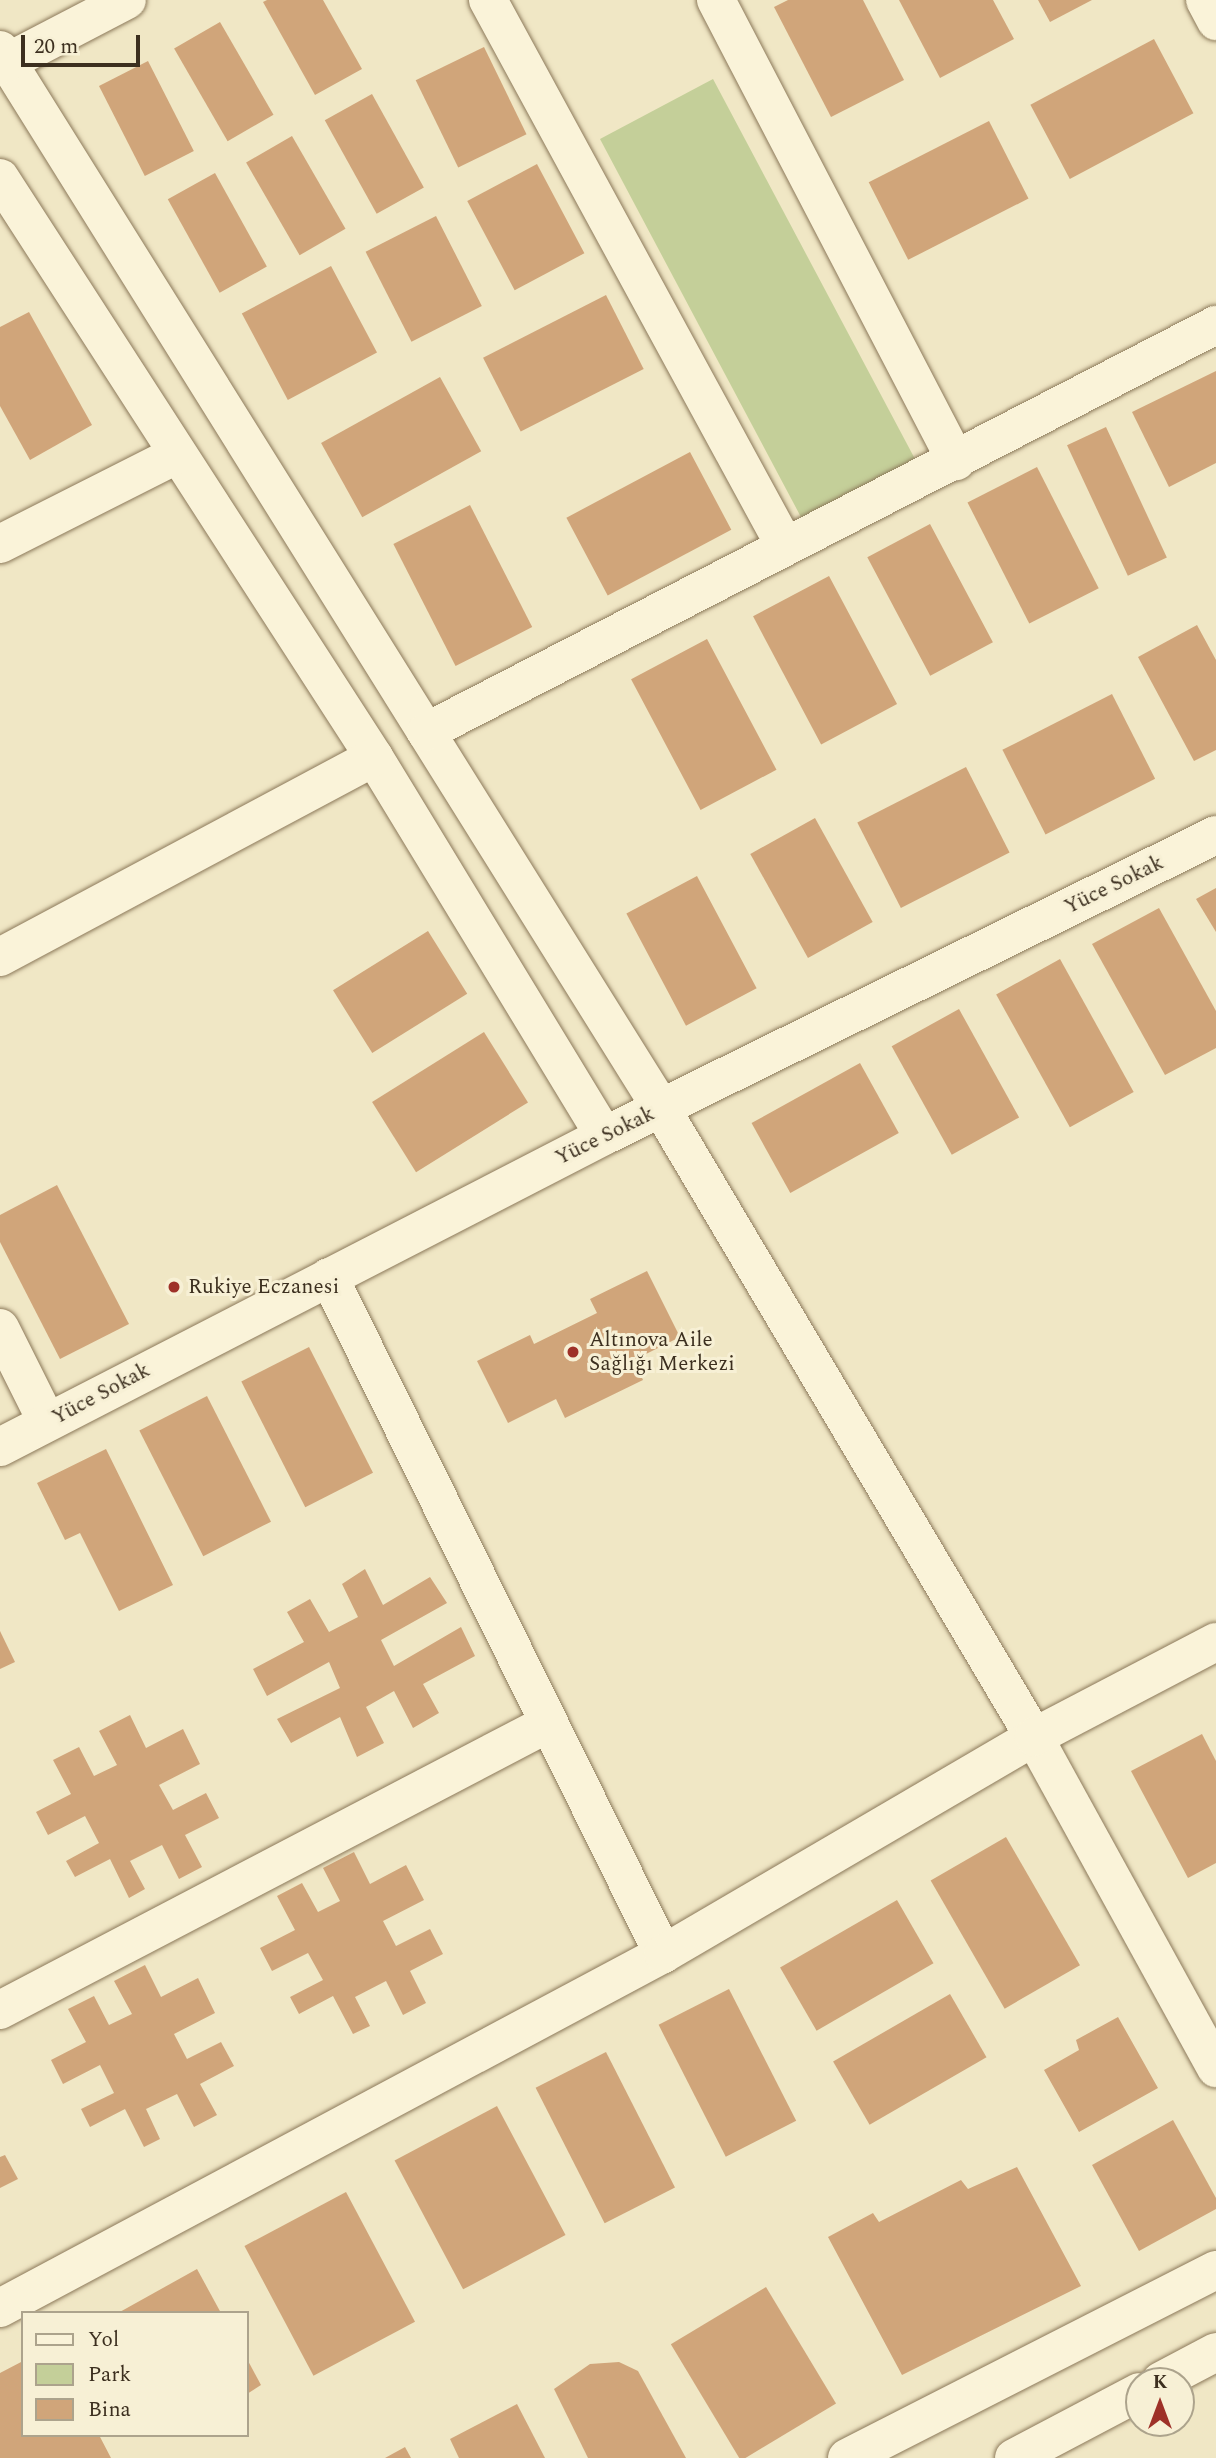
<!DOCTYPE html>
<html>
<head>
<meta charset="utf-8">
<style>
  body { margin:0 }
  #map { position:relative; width:1216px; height:2458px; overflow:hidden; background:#f0e7c5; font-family:Spectral,serif }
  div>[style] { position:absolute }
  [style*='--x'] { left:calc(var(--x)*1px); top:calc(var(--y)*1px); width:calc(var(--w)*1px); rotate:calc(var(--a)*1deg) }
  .green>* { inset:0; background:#c4cf99; transform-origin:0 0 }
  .building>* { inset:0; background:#d0a57a; transform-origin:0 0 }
  .roads { filter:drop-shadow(0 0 2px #8c795a) drop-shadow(0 0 2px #8c795a) }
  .minor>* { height:38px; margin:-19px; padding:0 19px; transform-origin:19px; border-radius:19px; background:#faf3d9 }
  .tertiary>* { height:38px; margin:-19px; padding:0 19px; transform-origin:19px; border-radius:19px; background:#faf3d9 }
  .dots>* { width:19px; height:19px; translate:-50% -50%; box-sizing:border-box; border:4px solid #f7f0d5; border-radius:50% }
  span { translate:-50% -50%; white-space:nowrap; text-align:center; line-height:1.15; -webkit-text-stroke:6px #f7f0d5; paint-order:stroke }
  .street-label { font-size:21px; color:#3c2f1f }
  .poi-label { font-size:21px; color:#3c2f1f }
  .left { translate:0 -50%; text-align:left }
  .legend { position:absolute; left:21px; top:2311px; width:228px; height:126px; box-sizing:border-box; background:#f7f0d5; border:2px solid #aca38c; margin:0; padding:9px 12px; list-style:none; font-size:21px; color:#3c2f1f }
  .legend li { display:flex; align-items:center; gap:14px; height:35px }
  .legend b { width:35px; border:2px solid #aca38c }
  .north { position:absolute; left:1125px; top:2367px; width:70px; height:70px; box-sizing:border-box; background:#f7f0d5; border:2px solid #aca38c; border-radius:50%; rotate:0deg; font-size:19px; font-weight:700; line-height:28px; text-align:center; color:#3c2f1f }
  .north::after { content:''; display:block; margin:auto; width:24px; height:32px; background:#9e3128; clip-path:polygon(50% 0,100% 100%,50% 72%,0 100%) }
  .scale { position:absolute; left:21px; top:35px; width:119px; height:32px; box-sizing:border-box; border:4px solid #3c2f1f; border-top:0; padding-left:9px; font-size:21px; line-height:24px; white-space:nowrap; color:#3c2f1f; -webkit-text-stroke:5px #f7f0d5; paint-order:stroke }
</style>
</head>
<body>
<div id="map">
  <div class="green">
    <i style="left:713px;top:79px;width:430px;height:128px;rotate:62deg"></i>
  </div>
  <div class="building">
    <i style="clip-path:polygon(267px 0,323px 0,362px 69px,315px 95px,263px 2px)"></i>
    <i style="clip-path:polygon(788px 0,863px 0,904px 80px,831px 117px,774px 7px)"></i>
    <i style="clip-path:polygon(899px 0,993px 0,1014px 39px,940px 78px)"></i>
    <i style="clip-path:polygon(1038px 0,1092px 0,1050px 22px)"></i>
    <i style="left:220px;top:22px;width:107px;height:53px;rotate:60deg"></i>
    <i style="left:1154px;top:39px;width:84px;height:140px;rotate:62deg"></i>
    <i style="left:484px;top:47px;width:97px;height:76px;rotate:64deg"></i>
    <i style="left:148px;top:61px;width:101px;height:55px;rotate:63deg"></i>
    <i style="left:372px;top:94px;width:107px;height:54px;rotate:61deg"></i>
    <i style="left:989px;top:121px;width:87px;height:135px;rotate:63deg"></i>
    <i style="left:292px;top:136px;width:107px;height:53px;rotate:60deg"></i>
    <i style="left:537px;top:164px;width:101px;height:79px;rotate:62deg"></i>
    <i style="left:215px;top:173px;width:107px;height:54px;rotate:61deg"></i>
    <i style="left:436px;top:216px;width:101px;height:79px;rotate:63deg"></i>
    <i style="left:331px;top:266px;width:98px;height:101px;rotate:62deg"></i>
    <i style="left:606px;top:295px;width:83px;height:138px;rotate:63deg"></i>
    <i style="clip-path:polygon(29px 312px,92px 425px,30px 460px,0 406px,0 327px)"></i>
    <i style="clip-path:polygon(1216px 371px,1216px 463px,1169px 487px,1132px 412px)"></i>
    <i style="left:440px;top:377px;width:85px;height:136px;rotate:61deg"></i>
    <i style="left:1106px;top:427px;width:144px;height:43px;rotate:65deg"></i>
    <i style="left:690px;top:452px;width:88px;height:140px;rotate:62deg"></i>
    <i style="left:1037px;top:467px;width:136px;height:78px;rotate:63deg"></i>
    <i style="left:470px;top:505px;width:137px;height:86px;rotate:63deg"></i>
    <i style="left:930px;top:524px;width:134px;height:71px;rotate:62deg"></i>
    <i style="left:829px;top:576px;width:145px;height:86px;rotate:62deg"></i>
    <i style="clip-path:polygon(1197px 625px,1216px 660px,1216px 750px,1194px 761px,1138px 657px)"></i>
    <i style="left:707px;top:639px;width:148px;height:86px;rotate:62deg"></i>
    <i style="left:1112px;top:694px;width:95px;height:123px;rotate:63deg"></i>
    <i style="left:966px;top:767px;width:96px;height:122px;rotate:63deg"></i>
    <i style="left:815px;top:818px;width:119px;height:74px;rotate:61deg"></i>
    <i style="left:697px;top:876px;width:127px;height:80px;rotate:62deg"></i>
    <i style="clip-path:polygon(1216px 888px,1216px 932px,1196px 899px)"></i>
    <i style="clip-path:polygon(1159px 908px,1216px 1011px,1216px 1048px,1165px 1075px,1092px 944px)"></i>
    <i style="left:428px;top:931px;width:74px;height:112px;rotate:58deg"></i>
    <i style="left:1060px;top:959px;width:152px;height:73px;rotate:61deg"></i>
    <i style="left:959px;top:1009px;width:124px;height:77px;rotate:61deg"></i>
    <i style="left:484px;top:1032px;width:83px;height:132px;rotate:58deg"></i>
    <i style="left:860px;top:1063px;width:80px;height:124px;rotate:61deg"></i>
    <i style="clip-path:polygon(57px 1185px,129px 1324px,60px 1359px,0 1242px,0 1215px)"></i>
    <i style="clip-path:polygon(647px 1271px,680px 1337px,634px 1360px,643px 1380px,565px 1418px,556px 1399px,508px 1423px,477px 1361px,530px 1335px,534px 1344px,597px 1313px,590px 1299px)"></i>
    <i style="left:309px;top:1347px;width:141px;height:76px;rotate:63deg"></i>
    <i style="left:207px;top:1396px;width:141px;height:76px;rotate:63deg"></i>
    <i style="clip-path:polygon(106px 1449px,173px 1585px,119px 1611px,80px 1533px,65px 1540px,37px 1483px)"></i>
    <i style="clip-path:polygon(365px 1569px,383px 1605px,430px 1577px,447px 1603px,381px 1640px,394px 1666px,461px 1627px,475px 1656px,423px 1684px,439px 1713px,413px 1728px,394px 1691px,366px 1707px,384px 1743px,357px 1757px,340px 1717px,291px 1743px,277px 1719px,340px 1688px,329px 1662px,267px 1696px,253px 1669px,304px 1642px,287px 1612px,310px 1599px,329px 1632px,358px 1617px,342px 1584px)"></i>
    <i style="clip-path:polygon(0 1631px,15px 1662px,0 1669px)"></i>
    <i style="clip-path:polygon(130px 1715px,146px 1748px,183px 1729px,200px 1764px,159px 1785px,173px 1810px,206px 1793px,219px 1818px,185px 1835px,202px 1867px,179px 1879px,162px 1845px,130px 1861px,145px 1889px,129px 1898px,110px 1859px,75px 1877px,66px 1861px,99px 1843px,85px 1816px,48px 1835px,36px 1812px,71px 1794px,53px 1760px,79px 1747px,94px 1776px,117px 1765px,99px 1731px)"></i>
    <i style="clip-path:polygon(1202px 1734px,1216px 1761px,1216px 1863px,1188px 1878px,1131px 1771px)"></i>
    <i style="left:1006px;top:1837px;width:148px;height:87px;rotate:60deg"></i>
    <i style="clip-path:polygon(354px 1852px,370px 1884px,406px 1865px,424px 1900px,383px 1921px,396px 1946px,430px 1929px,443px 1954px,410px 1971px,426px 2003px,403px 2015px,386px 1981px,355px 1997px,370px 2026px,353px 2034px,333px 1996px,299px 2014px,290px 1997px,323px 1980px,308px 1953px,272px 1971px,260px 1948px,295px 1930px,277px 1896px,302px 1883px,318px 1912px,340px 1901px,323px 1868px)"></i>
    <i style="left:897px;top:1900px;width:73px;height:135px;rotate:60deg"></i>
    <i style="clip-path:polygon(145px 1965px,161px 1997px,198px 1978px,215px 2013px,174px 2034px,187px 2059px,221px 2042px,234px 2066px,200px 2084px,217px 2115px,194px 2127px,177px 2094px,146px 2109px,160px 2139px,144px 2147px,125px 2109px,90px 2127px,81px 2109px,114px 2093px,100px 2065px,63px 2084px,51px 2060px,86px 2042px,68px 2009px,94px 1996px,109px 2025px,132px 2014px,114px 1981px)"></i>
    <i style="left:729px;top:1989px;width:148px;height:79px;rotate:63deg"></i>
    <i style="left:950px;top:1994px;width:73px;height:135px;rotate:60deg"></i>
    <i style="clip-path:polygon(1118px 2017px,1158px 2088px,1079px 2132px,1044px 2070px,1079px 2050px,1076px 2040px)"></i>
    <i style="left:606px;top:2052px;width:152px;height:79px;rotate:63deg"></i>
    <i style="left:497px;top:2106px;width:146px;height:116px;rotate:62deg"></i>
    <i style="clip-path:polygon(1173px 2120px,1216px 2198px,1216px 2209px,1139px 2251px,1092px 2165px)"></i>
    <i style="clip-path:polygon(5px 2155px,18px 2179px,0 2188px,0 2157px)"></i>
    <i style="clip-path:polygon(1017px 2167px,1081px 2286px,902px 2375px,828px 2237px,873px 2213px,879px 2222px,961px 2180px,968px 2189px)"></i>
    <i style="left:346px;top:2192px;width:147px;height:115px;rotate:62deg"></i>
    <i style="clip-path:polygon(197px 2269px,221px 2313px,118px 2313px)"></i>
    <i style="left:766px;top:2287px;width:136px;height:111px;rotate:59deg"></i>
    <i style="clip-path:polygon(247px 2359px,261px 2385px,247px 2394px)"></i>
    <i style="clip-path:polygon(23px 2361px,23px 2435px,99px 2435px,111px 2458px,0 2458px,0 2373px)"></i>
    <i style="clip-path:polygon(619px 2362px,638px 2371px,686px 2458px,588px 2458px,554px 2389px,590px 2364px)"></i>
    <i style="clip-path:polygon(517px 2404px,545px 2458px,459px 2458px,450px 2439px)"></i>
    <i style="clip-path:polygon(405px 2447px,411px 2458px,385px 2458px)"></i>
  </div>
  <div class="roads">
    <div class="minor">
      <i style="--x:488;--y:0;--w:622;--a:61.46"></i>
      <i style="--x:716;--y:0;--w:520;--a:62.5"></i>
      <i style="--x:1205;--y:0;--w:24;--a:62"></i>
      <i style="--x:0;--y:50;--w:1248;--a:58"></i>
      <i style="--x:661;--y:1108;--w:731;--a:59.33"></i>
      <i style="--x:1034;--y:1737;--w:378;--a:61.2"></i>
      <i style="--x:0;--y:66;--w:143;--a:-27.5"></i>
      <i style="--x:0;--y:178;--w:689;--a:57.14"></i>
      <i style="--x:374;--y:757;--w:443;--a:58.7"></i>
      <i style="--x:0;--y:544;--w:199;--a:-26.8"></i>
      <i style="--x:426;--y:732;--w:889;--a:-27.26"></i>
      <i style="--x:0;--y:957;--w:424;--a:-28.1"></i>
      <i style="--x:329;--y:1277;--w:755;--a:63.74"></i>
      <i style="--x:0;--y:1328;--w:105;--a:63.4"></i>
      <i style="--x:0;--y:1447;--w:679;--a:-27.24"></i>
      <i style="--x:604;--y:1136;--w:682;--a:-26.19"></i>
      <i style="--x:0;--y:2010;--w:619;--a:-27.6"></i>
      <i style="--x:1161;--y:2381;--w:62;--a:-27.8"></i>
      <i style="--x:847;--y:2458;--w:414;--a:-27"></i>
      <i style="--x:1014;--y:2458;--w:141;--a:-27.8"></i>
    </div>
    <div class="tertiary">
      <i style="--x:0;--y:2308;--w:752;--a:-28.1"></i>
      <i style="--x:663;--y:1954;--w:430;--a:-30.3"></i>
      <i style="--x:1034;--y:1737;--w:205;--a:-27.6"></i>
    </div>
  </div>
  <div class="dots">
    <i style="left:174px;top:1287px;background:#9e3128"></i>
    <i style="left:573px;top:1352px;background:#9e3128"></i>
  </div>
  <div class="street-label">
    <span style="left:1114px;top:885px;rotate:-26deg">Yüce Sokak</span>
    <span style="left:605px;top:1136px;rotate:-26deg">Yüce Sokak</span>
    <span style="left:101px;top:1394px;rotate:-28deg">Yüce Sokak</span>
  </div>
  <div class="poi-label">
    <span class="left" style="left:188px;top:1287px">Rukiye Eczanesi</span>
    <span class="left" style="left:589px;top:1352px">Altınova Aile<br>Sağlığı Merkezi</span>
  </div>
  <ul class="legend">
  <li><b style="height:9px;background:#faf3d9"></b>Yol</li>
  <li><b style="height:19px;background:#c4cf99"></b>Park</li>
  <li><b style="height:19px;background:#d0a57a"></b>Bina</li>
  </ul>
  <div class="north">K</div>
  <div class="scale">20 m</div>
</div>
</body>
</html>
